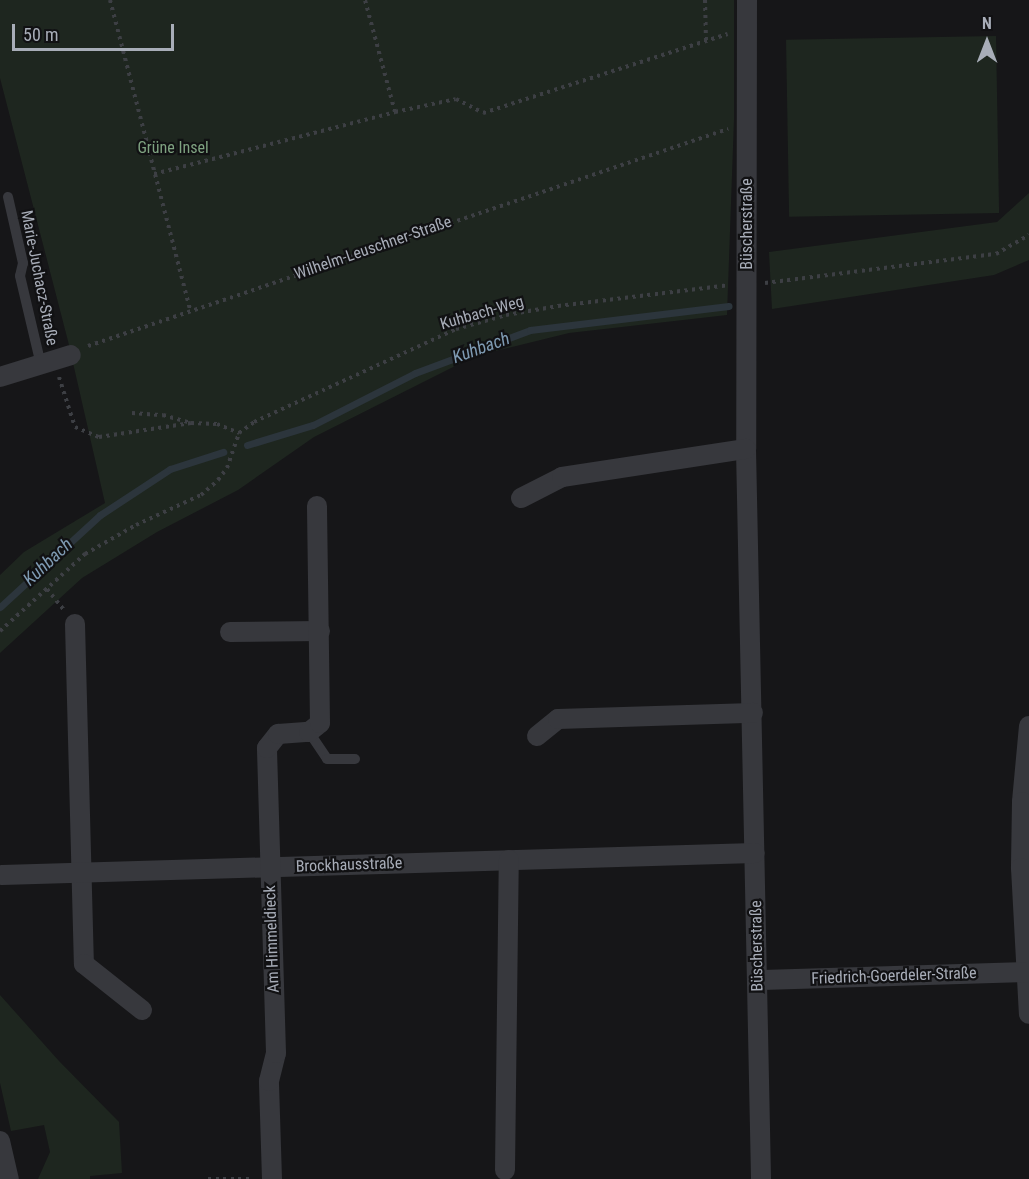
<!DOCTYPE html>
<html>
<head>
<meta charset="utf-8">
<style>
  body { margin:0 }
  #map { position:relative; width:1029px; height:1179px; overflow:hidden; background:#161618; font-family:"Roboto Condensed",sans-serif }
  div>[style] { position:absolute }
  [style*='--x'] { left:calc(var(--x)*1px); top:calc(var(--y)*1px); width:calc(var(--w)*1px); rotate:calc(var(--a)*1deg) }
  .green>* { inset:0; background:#1e261f; transform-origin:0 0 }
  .stream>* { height:7px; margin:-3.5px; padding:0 3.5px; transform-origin:3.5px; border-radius:3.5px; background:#2c353c }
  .path>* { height:4px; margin-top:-2px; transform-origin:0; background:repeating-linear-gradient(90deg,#3d3f44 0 3px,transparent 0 7.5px) }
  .service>* { height:10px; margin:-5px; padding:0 5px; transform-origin:5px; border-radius:5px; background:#37383d }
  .minor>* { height:20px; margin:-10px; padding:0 10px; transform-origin:10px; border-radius:10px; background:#37383d }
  span { translate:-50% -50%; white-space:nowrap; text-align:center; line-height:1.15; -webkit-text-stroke:4.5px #111113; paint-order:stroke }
  .park-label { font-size:16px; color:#7fa381 }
  .street-label { font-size:16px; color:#a8adb8 }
  .water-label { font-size:18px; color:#7f9bb3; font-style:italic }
  .north { position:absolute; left:957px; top:12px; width:60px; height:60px; -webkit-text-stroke:4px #111113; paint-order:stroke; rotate:0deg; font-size:16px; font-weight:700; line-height:24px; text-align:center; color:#a8adb8 }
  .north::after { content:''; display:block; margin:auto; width:21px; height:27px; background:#a8adb8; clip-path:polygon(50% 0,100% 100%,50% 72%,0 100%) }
  .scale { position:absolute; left:12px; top:24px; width:162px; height:27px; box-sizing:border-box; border:3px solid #a8adb8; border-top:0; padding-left:8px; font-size:18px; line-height:21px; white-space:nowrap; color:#a8adb8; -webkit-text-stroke:4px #111113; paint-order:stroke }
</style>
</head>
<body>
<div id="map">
  <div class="green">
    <i style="clip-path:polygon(0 0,734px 0,734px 119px,727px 315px,569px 333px,475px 356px,314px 437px,238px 490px,157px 532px,82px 578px,0 653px,0 575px,24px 552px,105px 503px,68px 341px,0 78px)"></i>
    <i style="left:996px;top:36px;width:177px;height:210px;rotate:89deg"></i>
    <i style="clip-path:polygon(1029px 193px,1029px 260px,994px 275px,772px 309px,769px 252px,997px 222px)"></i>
    <i style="clip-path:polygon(0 995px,59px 1061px,119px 1122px,122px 1173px,90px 1176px,90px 1179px,38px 1179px,50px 1152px,44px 1125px,11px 1131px,0 1083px)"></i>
  </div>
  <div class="stream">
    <i style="--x:247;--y:445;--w:69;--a:-16.9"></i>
    <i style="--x:313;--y:425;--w:114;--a:-27"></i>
    <i style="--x:415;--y:373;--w:123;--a:-20.5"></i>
    <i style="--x:530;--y:330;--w:200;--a:-6.9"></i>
    <i style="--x:0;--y:607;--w:136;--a:-42.6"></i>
    <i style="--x:100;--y:515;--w:84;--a:-33.3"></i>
    <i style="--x:170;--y:469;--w:56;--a:-17.8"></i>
  </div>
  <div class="path">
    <i style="--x:110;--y:0;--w:320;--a:75.5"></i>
    <i style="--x:705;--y:0;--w:41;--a:88.6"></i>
    <i style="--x:395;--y:112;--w:62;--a:-12"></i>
    <i style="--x:456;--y:99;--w:30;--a:27"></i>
    <i style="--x:483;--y:113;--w:257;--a:-17.9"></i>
    <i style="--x:154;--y:174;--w:249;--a:-14.4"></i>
    <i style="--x:395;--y:112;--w:116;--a:-105"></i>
    <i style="--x:765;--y:283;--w:233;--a:-7.2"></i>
    <i style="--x:996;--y:254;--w:38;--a:-30"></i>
    <i style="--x:88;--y:346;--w:676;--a:-18.73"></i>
    <i style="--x:59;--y:377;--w:52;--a:72.3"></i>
    <i style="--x:75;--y:427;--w:26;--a:23"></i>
    <i style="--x:99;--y:437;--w:93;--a:-8.7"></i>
    <i style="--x:191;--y:423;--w:26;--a:2"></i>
    <i style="--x:217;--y:424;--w:24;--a:22"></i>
    <i style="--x:132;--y:413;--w:31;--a:4"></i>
    <i style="--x:163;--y:415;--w:26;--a:16"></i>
    <i style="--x:47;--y:589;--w:26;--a:51"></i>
    <i style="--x:0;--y:631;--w:115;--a:-42.2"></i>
    <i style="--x:85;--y:554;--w:59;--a:-29.6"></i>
    <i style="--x:136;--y:525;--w:72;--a:-24.8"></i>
    <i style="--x:201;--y:495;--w:23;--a:-41"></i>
    <i style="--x:218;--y:480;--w:15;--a:-53"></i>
    <i style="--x:227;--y:468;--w:37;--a:-71"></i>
    <i style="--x:239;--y:433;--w:19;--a:-36"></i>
    <i style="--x:254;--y:422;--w:222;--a:-24.7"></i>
    <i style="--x:456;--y:329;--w:52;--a:-15.6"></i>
    <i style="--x:506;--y:315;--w:53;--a:-9.8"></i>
    <i style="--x:558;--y:306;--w:171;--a:-7"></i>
    <i style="--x:208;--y:1179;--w:45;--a:0"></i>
  </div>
  <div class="service">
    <i style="--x:8;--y:197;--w:68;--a:77.2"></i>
    <i style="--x:23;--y:263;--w:13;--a:103"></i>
    <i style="--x:20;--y:276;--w:91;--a:76.7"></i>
    <i style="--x:309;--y:732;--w:32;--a:56"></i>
    <i style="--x:327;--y:759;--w:28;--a:0"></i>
  </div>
  <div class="minor">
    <i style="--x:747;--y:0;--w:449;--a:90.1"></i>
    <i style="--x:746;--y:449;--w:730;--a:88.82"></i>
    <i style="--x:0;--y:377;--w:74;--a:-17.2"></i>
    <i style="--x:521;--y:498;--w:46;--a:-27.1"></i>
    <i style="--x:562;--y:477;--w:186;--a:-8.7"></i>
    <i style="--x:75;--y:624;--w:340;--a:88.5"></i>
    <i style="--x:84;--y:964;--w:74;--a:38.4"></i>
    <i style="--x:230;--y:632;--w:90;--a:-0.6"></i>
    <i style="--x:1029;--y:726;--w:76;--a:95.3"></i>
    <i style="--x:1022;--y:802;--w:66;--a:90.9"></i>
    <i style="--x:1021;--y:868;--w:146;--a:86.9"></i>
    <i style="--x:537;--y:736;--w:27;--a:-39"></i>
    <i style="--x:558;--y:719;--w:195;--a:-1.8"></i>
    <i style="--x:2;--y:875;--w:753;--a:-1.67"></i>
    <i style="--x:758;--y:980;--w:271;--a:-1.7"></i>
    <i style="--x:0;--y:1141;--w:39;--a:77"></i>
    <i style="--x:505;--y:1170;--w:310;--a:-89.3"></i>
    <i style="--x:272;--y:1179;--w:98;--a:-91.8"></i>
    <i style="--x:269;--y:1081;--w:29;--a:-76"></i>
    <i style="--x:276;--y:1053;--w:305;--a:-91.7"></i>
    <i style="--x:267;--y:748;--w:18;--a:-52"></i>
    <i style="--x:278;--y:734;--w:31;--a:-4"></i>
    <i style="--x:309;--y:732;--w:14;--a:-39"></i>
    <i style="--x:320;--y:723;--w:217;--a:-90.8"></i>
  </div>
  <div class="park-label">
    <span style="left:173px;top:148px">Grüne Insel</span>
  </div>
  <div class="street-label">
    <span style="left:747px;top:224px;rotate:-90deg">Büscherstraße</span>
    <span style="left:373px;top:248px;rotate:-19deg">Wilhelm-Leuschner-Straße</span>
    <span style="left:39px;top:278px;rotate:79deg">Marie-Juchacz-Straße</span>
    <span style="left:482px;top:313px;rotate:-16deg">Kuhbach-Weg</span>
    <span style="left:349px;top:865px;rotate:-2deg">Brockhausstraße</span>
    <span style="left:272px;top:939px;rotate:-92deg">Am Himmeldieck</span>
    <span style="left:757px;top:946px;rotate:-91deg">Büscherstraße</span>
    <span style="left:894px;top:976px;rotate:-2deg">Friedrich-Goerdeler-Straße</span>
  </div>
  <div class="water-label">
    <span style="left:481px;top:348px;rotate:-20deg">Kuhbach</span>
    <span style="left:48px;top:562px;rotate:-43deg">Kuhbach</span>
  </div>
  <div class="north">N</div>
  <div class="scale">50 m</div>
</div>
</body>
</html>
